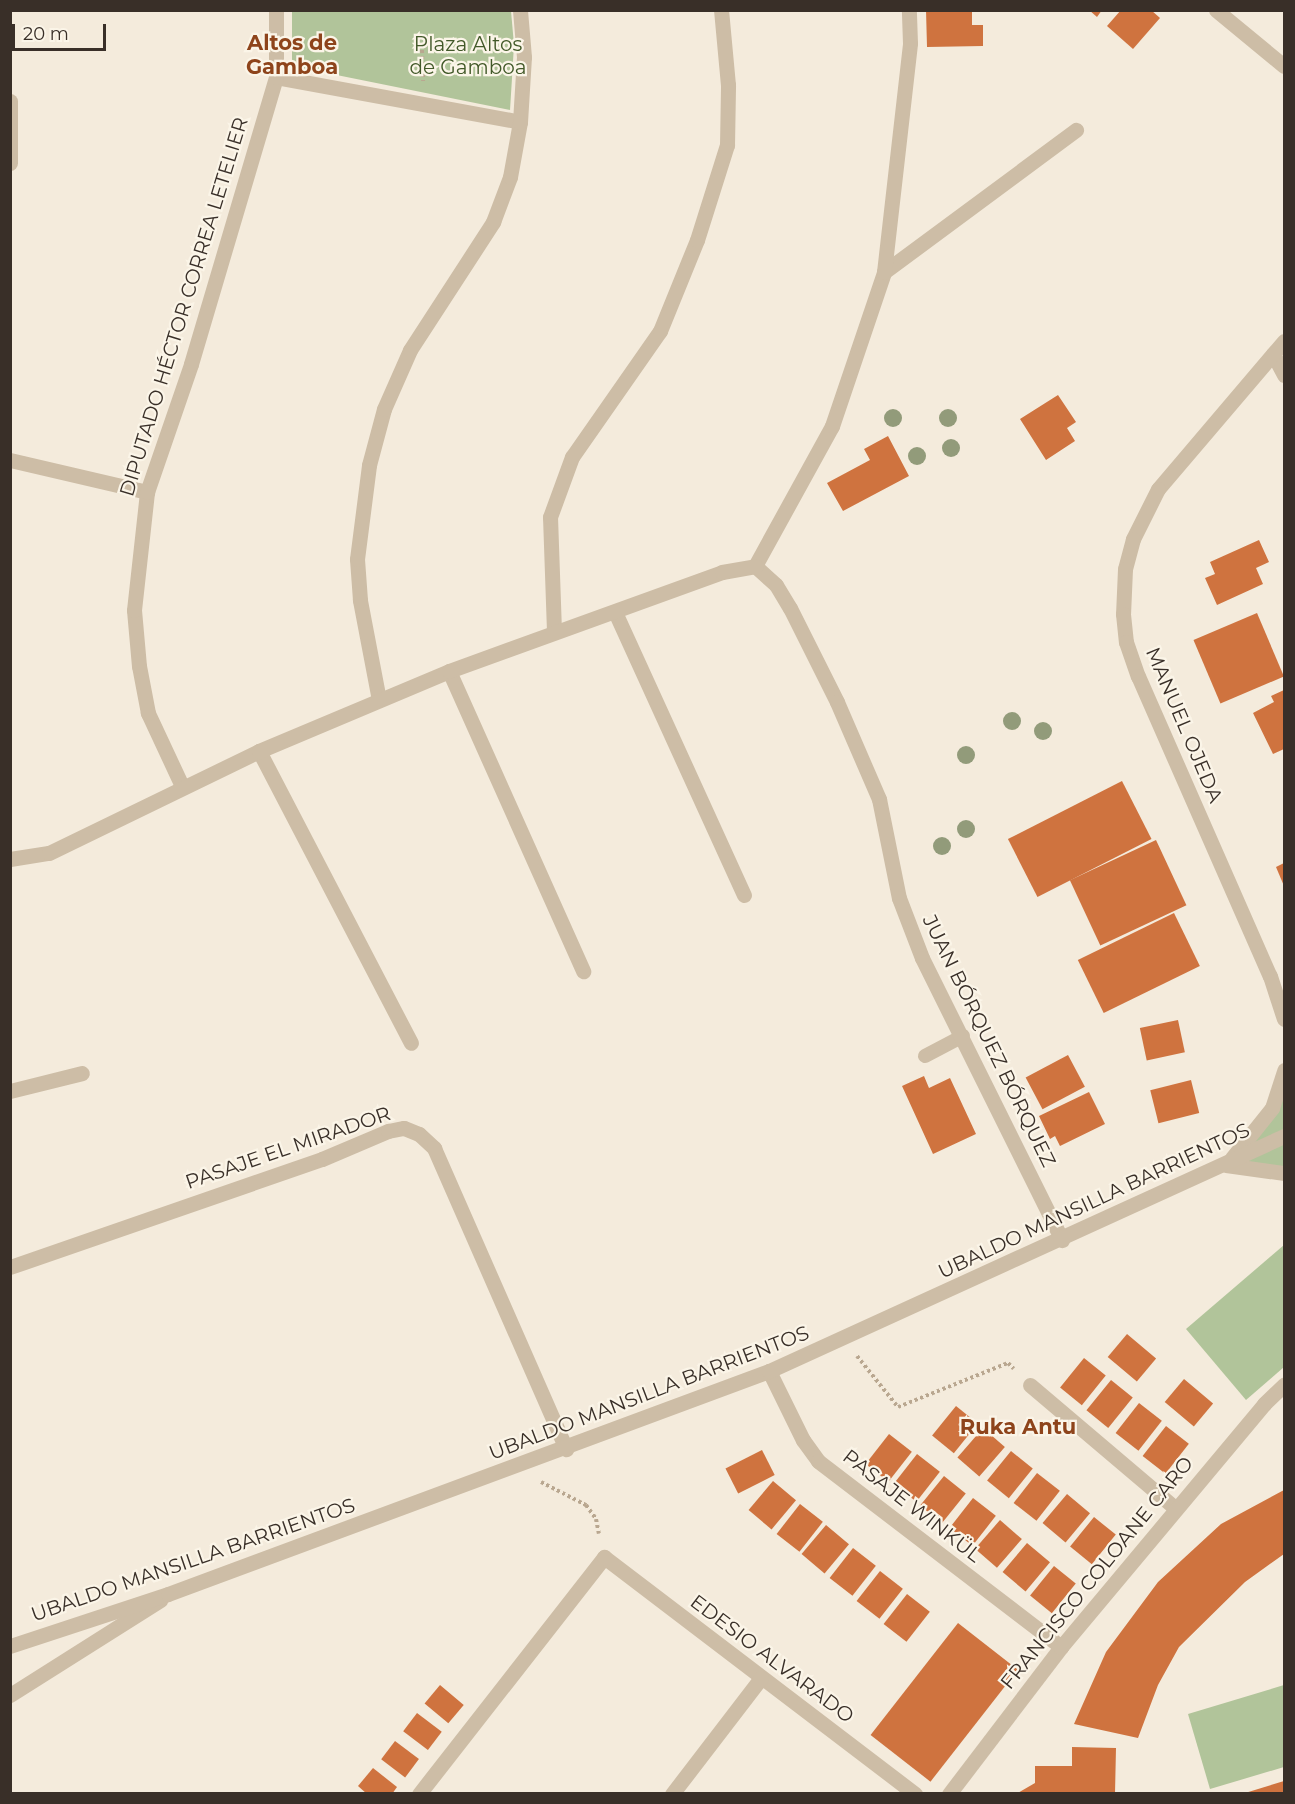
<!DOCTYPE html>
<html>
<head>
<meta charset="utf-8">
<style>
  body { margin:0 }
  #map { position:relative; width:1295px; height:1804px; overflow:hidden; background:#f4ebdc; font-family:Montserrat,sans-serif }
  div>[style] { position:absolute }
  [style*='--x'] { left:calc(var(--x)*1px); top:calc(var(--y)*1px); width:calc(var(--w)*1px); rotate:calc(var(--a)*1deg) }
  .green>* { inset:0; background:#b1c49a }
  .building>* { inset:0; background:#cf733f; transform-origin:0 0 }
  .path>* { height:4px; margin-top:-2px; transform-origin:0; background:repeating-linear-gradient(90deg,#b9a790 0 3px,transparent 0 6px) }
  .service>* { height:14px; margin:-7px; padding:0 7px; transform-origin:7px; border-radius:7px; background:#cdbda6 }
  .minor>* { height:15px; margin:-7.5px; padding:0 7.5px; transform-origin:7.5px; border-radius:7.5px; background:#cdbda6 }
  .tertiary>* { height:15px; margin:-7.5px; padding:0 7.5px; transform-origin:7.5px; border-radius:7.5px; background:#cdbda6 }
  .trees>* { width:18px; height:18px; margin:-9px; border-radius:50%; background:#929b7a }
  span { translate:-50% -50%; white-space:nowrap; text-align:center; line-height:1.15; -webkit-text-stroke:4.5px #fbf5e8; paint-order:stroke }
  .park-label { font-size:20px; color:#425929 }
  .street-label { font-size:20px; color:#392f28 }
  .neighbourhood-label { font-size:21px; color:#8e441b; font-weight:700 }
  .frame { position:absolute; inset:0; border:12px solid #392f28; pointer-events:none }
  .scale { position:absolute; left:12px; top:24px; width:94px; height:27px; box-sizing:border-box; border:3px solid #392f28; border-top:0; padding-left:8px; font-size:18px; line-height:21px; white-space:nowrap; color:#392f28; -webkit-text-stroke:4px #fbf5e8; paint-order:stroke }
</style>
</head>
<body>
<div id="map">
  <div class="green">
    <i style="clip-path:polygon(292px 11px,511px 11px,514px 45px,510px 110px,292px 66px)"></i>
    <i style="clip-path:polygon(1284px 1070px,1284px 1173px,1226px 1165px,1259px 1128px)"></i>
    <i style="clip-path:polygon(1284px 1245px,1284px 1367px,1246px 1400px,1186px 1329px)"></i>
    <i style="clip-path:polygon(1284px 1685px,1284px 1767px,1210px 1789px,1188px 1714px)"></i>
  </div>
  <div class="building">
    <i style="clip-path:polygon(926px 10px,972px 10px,972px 25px,983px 25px,983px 46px,927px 47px)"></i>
    <i style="clip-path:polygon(1089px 10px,1102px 10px,1097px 17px)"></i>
    <i style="clip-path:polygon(1121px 10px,1151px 10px,1160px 18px,1133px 49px,1107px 26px)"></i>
    <i style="clip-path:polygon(1058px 395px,1076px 422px,1067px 428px,1075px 441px,1046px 460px,1020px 419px)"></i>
    <i style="clip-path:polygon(888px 436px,909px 476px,843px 511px,827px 483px,870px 460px,864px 449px)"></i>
    <i style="clip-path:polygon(1259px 540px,1269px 562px,1256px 568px,1263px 584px,1217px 605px,1205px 578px,1215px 574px,1210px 562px)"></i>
    <i style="left:1257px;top:613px;width:69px;height:69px;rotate:67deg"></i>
    <i style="clip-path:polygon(1284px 690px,1284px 749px,1273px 754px,1253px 713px,1274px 702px,1271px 696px)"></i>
    <i style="left:1122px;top:781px;width:65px;height:128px;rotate:63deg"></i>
    <i style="left:1156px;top:840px;width:72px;height:95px;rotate:65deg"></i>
    <i style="clip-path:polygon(1284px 863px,1284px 886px,1276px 867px)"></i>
    <i style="left:1174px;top:913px;width:59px;height:107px;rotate:64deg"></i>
    <i style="left:1178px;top:1020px;width:33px;height:39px;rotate:78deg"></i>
    <i style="left:1068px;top:1055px;width:36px;height:48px;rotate:62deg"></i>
    <i style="clip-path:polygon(924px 1076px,929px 1088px,950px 1078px,976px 1134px,933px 1154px,902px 1086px)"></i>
    <i style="left:1191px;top:1080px;width:34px;height:42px;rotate:76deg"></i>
    <i style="clip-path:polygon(1089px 1092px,1105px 1124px,1060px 1146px,1055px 1136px,1050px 1139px,1039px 1116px)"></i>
    <i style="left:1127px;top:1334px;width:38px;height:30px;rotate:40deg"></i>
    <i style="left:1084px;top:1358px;width:28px;height:38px;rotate:39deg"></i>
    <i style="left:1184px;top:1379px;width:38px;height:30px;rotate:40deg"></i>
    <i style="left:1111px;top:1380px;width:28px;height:39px;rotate:39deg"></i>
    <i style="left:1139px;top:1403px;width:29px;height:38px;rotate:38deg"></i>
    <i style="left:956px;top:1406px;width:28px;height:38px;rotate:39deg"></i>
    <i style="left:1166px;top:1426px;width:29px;height:38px;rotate:38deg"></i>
    <i style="left:983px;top:1428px;width:29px;height:39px;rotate:41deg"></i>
    <i style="left:889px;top:1434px;width:29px;height:38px;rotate:38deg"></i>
    <i style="left:762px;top:1450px;width:28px;height:41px;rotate:63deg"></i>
    <i style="left:1011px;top:1451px;width:28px;height:38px;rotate:39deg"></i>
    <i style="left:917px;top:1454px;width:29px;height:38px;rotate:38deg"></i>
    <i style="left:1037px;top:1473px;width:29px;height:38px;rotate:38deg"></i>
    <i style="left:944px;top:1476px;width:28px;height:38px;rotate:39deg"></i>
    <i style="left:773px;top:1481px;width:30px;height:38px;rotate:40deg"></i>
    <i style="clip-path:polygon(1284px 1490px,1284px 1554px,1245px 1582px,1179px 1647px,1158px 1685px,1138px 1738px,1074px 1724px,1106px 1652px,1158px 1582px,1221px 1524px)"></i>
    <i style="left:1067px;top:1494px;width:30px;height:38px;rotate:40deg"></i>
    <i style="left:973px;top:1498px;width:29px;height:38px;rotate:38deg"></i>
    <i style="left:800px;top:1504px;width:29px;height:38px;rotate:38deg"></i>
    <i style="left:1094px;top:1517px;width:28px;height:38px;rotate:39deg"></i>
    <i style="left:1000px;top:1520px;width:29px;height:38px;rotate:41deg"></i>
    <i style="left:826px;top:1525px;width:30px;height:38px;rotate:40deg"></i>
    <i style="left:1027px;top:1543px;width:30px;height:38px;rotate:40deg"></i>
    <i style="left:853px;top:1548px;width:29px;height:38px;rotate:38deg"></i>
    <i style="left:1054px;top:1566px;width:28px;height:38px;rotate:39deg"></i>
    <i style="left:880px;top:1571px;width:29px;height:38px;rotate:38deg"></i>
    <i style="left:907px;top:1594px;width:29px;height:38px;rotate:38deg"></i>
    <i style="left:958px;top:1623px;width:76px;height:142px;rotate:38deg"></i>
    <i style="left:440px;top:1685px;width:31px;height:24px;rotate:40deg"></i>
    <i style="left:417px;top:1713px;width:31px;height:23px;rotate:37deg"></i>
    <i style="left:395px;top:1741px;width:30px;height:23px;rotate:37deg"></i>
    <i style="clip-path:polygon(1072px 1747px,1116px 1748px,1115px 1794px,1016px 1794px,1035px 1783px,1035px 1766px,1072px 1766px)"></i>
    <i style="clip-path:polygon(373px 1768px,397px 1787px,392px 1794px,367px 1794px,358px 1786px)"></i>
    <i style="clip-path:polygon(1284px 1781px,1284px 1794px,1245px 1794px,1245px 1793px)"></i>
  </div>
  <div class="path">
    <i style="--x:422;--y:50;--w:31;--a:88"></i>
    <i style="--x:857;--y:1356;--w:65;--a:51.2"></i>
    <i style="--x:898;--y:1407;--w:118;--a:-21.8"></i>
    <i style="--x:1008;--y:1363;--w:8;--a:45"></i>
    <i style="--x:541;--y:1482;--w:51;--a:27.1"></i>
    <i style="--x:586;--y:1505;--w:17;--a:54"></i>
    <i style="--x:596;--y:1519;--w:15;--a:79"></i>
  </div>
  <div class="service">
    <i style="--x:925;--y:1056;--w:43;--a:-27.8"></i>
  </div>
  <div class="minor">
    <i style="--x:1216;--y:10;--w:88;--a:39.5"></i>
    <i style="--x:276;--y:77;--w:248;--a:10.4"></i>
    <i style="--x:10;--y:101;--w:62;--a:90"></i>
    <i style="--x:884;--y:272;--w:239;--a:-36.5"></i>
    <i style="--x:1273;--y:354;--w:24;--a:62"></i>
    <i style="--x:10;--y:460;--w:141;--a:13.1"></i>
    <i style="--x:755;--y:566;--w:28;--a:42"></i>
    <i style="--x:776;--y:585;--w:27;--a:59"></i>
    <i style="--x:790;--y:608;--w:105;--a:63.4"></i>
    <i style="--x:837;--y:702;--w:106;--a:66.6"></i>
    <i style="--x:879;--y:799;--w:101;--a:78.6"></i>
    <i style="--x:899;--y:898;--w:64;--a:69"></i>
    <i style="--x:922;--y:958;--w:315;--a:63.6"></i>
    <i style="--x:755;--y:566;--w:160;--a:-61.2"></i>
    <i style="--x:832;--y:426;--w:163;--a:-71.3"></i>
    <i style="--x:884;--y:272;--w:230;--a:-83.5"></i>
    <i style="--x:910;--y:43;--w:33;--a:-92"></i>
    <i style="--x:615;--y:612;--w:311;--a:65.5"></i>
    <i style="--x:554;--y:631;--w:114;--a:-92"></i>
    <i style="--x:550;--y:517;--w:64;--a:-69.9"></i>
    <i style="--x:572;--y:457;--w:154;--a:-55.1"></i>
    <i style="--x:660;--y:331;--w:98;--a:-67.9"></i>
    <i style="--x:697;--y:240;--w:100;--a:-72.5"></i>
    <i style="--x:727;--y:145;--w:60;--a:-89"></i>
    <i style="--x:728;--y:85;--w:75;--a:-95.3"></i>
    <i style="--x:449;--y:671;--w:329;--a:65.9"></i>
    <i style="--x:379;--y:700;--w:102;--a:-100.8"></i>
    <i style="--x:360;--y:600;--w:41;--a:-94.2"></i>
    <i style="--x:357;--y:559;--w:95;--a:-82.7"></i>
    <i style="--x:369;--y:465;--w:58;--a:-75"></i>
    <i style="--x:384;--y:409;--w:64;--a:-66.2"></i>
    <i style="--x:410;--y:350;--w:153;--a:-57"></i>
    <i style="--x:493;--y:222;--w:48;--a:-69.3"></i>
    <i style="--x:510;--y:177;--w:56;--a:-79.7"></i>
    <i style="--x:520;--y:122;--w:65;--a:-86.5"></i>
    <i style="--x:524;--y:57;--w:47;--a:-94.9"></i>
    <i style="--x:259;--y:751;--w:329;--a:62.5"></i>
    <i style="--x:182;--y:786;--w:81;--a:-115"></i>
    <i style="--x:148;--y:713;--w:48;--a:-100.8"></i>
    <i style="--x:139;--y:666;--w:56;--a:-95.1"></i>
    <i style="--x:134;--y:610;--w:119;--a:-83.7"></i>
    <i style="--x:147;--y:492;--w:135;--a:-71"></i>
    <i style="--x:191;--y:364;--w:299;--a:-73.5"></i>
    <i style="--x:276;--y:77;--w:67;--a:-90"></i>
    <i style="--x:10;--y:859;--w:39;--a:-9"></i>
    <i style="--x:49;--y:853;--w:233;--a:-25.9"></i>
    <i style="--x:259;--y:751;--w:206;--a:-22.8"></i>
    <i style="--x:449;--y:671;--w:290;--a:-19.9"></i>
    <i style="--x:722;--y:572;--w:34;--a:-10"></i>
    <i style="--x:10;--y:1091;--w:74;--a:-14"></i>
    <i style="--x:10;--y:1267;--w:330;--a:-19.1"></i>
    <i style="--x:322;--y:1159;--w:72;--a:-23"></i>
    <i style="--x:388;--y:1131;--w:16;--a:-11"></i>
    <i style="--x:404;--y:1128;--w:16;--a:22"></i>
    <i style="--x:419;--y:1134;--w:21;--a:43"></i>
    <i style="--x:434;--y:1148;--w:329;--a:66.3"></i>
    <i style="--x:769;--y:1371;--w:77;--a:63.8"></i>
    <i style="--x:803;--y:1440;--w:26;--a:54"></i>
    <i style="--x:818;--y:1461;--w:306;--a:37.4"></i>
    <i style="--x:1030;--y:1385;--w:190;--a:40.3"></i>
    <i style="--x:10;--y:1695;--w:178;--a:-32.3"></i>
    <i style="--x:419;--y:1794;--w:301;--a:-52"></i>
    <i style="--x:604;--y:1557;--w:391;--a:37.3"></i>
    <i style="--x:672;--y:1794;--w:146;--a:-52.5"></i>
    <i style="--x:949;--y:1794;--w:185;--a:-52.7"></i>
    <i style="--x:1061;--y:1647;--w:317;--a:-50.1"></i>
    <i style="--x:1264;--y:1404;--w:28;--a:-44"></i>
  </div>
  <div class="tertiary">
    <i style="--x:1284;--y:341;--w:194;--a:130.4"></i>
    <i style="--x:1158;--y:489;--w:56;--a:116.6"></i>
    <i style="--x:1133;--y:539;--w:31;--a:105"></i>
    <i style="--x:1125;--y:569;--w:45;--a:92.5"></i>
    <i style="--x:1123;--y:614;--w:28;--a:84"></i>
    <i style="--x:1126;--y:642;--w:36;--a:71"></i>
    <i style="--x:1138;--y:676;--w:328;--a:66.3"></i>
    <i style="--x:1270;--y:976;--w:45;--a:72"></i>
    <i style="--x:1232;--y:1158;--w:64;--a:-51.3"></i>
    <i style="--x:1272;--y:1108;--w:40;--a:-72"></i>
    <i style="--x:1226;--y:1165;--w:59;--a:7.9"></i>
    <i style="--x:10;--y:1646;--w:166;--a:-18.2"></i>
    <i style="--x:168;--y:1594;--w:641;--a:-20.36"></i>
    <i style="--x:769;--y:1371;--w:566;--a:-24.53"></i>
  </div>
  <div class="trees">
    <i style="left:893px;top:418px"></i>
    <i style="left:948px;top:418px"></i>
    <i style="left:951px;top:448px"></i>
    <i style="left:917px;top:456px"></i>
    <i style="left:1012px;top:721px"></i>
    <i style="left:1043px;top:731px"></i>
    <i style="left:966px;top:755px"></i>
    <i style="left:966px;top:829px"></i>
    <i style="left:942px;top:846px"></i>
  </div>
  <div class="park-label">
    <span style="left:468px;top:56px">Plaza Altos<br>de Gamboa</span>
  </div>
  <div class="street-label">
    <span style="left:184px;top:307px;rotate:-73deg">DIPUTADO HÉCTOR CORREA LETELIER</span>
    <span style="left:1184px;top:725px;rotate:67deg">MANUEL OJEDA</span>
    <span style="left:989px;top:1041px;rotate:64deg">JUAN BÓRQUEZ BÓRQUEZ</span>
    <span style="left:288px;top:1148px;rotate:-19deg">PASAJE EL MIRADOR</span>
    <span style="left:1094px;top:1201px;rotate:-25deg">UBALDO MANSILLA BARRIENTOS</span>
    <span style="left:649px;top:1393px;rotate:-21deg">UBALDO MANSILLA BARRIENTOS</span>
    <span style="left:912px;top:1506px;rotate:38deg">PASAJE WINKÜL</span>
    <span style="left:193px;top:1560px;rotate:-19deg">UBALDO MANSILLA BARRIENTOS</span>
    <span style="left:1097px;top:1573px;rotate:-51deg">FRANCISCO COLOANE CARO</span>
    <span style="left:772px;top:1659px;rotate:37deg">EDESIO ALVARADO</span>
  </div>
  <div class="neighbourhood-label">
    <span style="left:292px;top:55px">Altos de<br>Gamboa</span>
    <span style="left:1018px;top:1427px">Ruka Antu</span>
  </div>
  <div class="frame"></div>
  <div class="scale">20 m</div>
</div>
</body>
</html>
